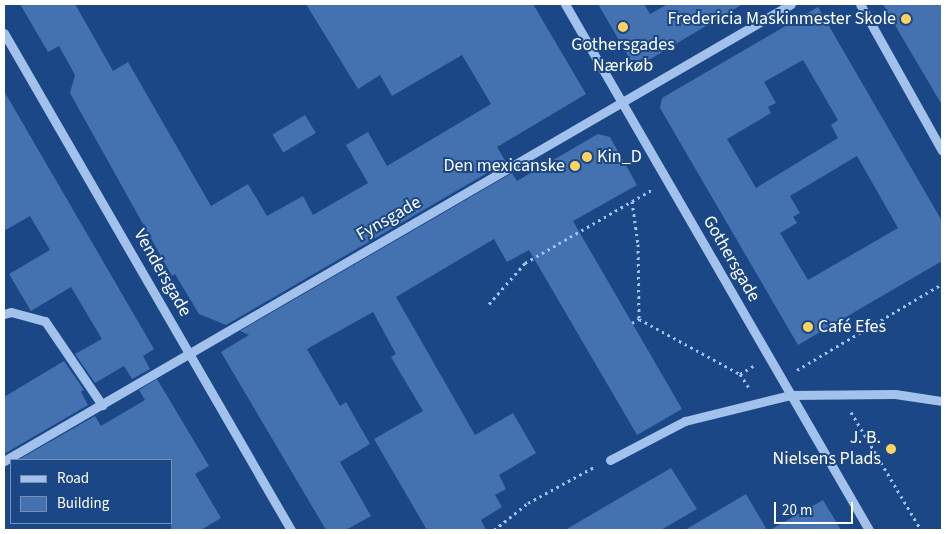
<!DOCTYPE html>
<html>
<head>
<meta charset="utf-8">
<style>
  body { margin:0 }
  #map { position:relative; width:946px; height:534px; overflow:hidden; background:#1b4786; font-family:"Source Sans 3",sans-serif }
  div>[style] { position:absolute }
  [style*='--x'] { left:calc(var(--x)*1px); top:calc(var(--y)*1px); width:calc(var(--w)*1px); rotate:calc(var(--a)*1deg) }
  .building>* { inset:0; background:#4471af; transform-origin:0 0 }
  .path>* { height:3px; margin-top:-1.5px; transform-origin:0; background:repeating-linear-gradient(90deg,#a2c2ec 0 2.5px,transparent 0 6.5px) }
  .minor>* { height:9px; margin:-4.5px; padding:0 4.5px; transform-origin:4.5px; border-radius:4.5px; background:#a2c2ec }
  .dots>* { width:14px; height:14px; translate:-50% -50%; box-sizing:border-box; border:2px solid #1b4786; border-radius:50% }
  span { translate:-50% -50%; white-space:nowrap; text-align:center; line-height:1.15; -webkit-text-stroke:4px #1b4786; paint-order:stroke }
  .poi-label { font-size:18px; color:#fff }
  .right { translate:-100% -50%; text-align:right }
  .left { translate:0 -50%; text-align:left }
  .street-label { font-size:18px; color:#fff }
  .frame { position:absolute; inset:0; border:5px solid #fff; pointer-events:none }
  .legend { position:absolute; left:10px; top:459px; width:162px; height:65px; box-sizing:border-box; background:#1b4786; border:1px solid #7691b6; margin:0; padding:6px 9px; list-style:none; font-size:15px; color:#fff }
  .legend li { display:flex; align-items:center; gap:10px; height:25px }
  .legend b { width:25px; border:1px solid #7691b6 }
  .scale { position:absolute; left:774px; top:502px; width:79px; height:22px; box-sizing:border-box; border:2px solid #fff; border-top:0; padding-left:6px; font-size:15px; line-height:18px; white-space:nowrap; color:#fff; -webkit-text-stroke:4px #1b4786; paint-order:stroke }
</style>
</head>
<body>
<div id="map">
  <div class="building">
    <i style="clip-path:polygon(20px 4px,75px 4px,113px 71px,128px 62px,211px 206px,248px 184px,267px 216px,303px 196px,313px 215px,368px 183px,346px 145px,368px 132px,387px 166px,491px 104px,462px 55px,392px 96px,380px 75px,358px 89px,306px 4px,533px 4px,586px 94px,497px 147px,506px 162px,226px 325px,199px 314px,175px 274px,172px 276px,70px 93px,75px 75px,59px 46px,48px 52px)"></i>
    <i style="clip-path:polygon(598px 4px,644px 4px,650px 14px,668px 4px,743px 4px,642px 64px,631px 61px)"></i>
    <i style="clip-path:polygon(883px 4px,942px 4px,942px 105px,899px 32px)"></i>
    <i style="clip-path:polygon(evenodd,818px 7px,942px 221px,942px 261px,798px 345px,660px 108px,662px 98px,818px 7px,803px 60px,838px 120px,831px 125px,838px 138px,756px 188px,727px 139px,771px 113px,768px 107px,776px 103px,764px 82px,803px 60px,818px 7px,857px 156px,898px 228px,808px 280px,780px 233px,797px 223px,793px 217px,800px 213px,790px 196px,857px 156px)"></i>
    <i style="clip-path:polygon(4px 91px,154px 349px,143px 356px,150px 369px,132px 379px,124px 366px,95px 383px,75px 354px,102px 339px,71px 287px,31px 311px,9px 274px,50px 250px,30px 216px,4px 231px)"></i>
    <i style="left:305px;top:115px;width:21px;height:38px;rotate:59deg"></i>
    <i style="clip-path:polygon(598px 134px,610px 137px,637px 185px,573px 221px,682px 409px,637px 435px,529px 250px,507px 262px,494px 239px,396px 297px,475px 435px,513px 413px,536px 453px,499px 475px,506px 489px,495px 495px,502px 507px,481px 520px,486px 530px,427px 530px,374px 439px,423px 411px,391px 357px,396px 354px,373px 312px,307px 349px,340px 406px,346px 402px,370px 444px,340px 462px,371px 516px,346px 530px,326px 530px,221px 352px,249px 335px,240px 331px,512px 173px,517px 181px)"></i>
    <i style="clip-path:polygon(64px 361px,84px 390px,81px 392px,88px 405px,4px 454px,4px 397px)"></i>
    <i style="clip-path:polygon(157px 379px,209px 466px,195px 474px,221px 518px,201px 530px,171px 530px,171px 460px,18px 460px,95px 416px,101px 426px,145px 400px,139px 390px)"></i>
    <i style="clip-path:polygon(671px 468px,697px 509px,661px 530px,565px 530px)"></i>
    <i style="clip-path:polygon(746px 494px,767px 530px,685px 530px)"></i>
    <i style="clip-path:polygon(823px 500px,841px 530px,770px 530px)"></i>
  </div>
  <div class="path">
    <i style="--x:632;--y:201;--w:43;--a:82.1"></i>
    <i style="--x:638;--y:244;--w:75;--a:89.2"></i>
    <i style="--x:489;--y:304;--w:55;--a:-48.7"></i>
    <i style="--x:525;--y:263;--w:148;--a:-30"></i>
    <i style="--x:632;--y:323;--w:8;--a:-30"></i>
    <i style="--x:639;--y:319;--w:115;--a:28.6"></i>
    <i style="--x:740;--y:374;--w:17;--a:-31"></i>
    <i style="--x:797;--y:370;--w:169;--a:-30.7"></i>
    <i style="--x:740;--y:374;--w:17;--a:57"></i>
    <i style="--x:851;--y:412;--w:137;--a:59.3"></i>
    <i style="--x:494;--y:530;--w:43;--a:-38.5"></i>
    <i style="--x:528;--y:503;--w:75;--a:-28.6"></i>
  </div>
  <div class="minor">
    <i style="--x:565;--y:4;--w:608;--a:59.97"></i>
    <i style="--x:860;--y:4;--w:168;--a:60.8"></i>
    <i style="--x:4;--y:33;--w:574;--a:60"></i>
    <i style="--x:4;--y:314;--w:7;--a:-16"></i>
    <i style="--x:11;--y:312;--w:35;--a:15"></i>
    <i style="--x:45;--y:321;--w:102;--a:55.8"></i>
    <i style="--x:610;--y:460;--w:85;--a:-27.5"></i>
    <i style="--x:685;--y:421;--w:108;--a:-13.9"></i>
    <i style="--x:790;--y:395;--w:105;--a:-0.5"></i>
    <i style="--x:895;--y:394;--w:48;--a:8.5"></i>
    <i style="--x:4;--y:461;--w:910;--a:-30.14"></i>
  </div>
  <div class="dots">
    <i style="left:906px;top:19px;background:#fdd25e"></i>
    <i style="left:623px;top:27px;background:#fdd25e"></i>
    <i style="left:587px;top:157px;background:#fdd25e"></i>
    <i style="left:575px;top:166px;background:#fdd25e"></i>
    <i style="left:808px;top:327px;background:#fdd25e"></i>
    <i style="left:891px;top:449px;background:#fdd25e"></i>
  </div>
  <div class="poi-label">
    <span class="right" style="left:896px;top:19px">Fredericia Maskinmester Skole</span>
    <span style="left:623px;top:56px">Gothersgades<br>Nærkøb</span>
    <span class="left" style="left:597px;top:157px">Kin_D</span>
    <span class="right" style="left:565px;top:166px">Den mexicanske</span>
    <span class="left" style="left:818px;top:327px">Café Efes</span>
    <span class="right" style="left:881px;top:449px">J. B.<br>Nielsens Plads</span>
  </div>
  <div class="street-label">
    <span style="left:389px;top:219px;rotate:-30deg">Fynsgade</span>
    <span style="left:731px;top:259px;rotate:60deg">Gothersgade</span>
    <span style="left:162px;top:273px;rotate:60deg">Vendersgade</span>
  </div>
  <div class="frame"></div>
  <ul class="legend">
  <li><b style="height:6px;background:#a2c2ec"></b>Road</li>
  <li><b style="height:14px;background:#4471af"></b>Building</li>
  </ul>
  <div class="scale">20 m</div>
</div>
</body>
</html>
